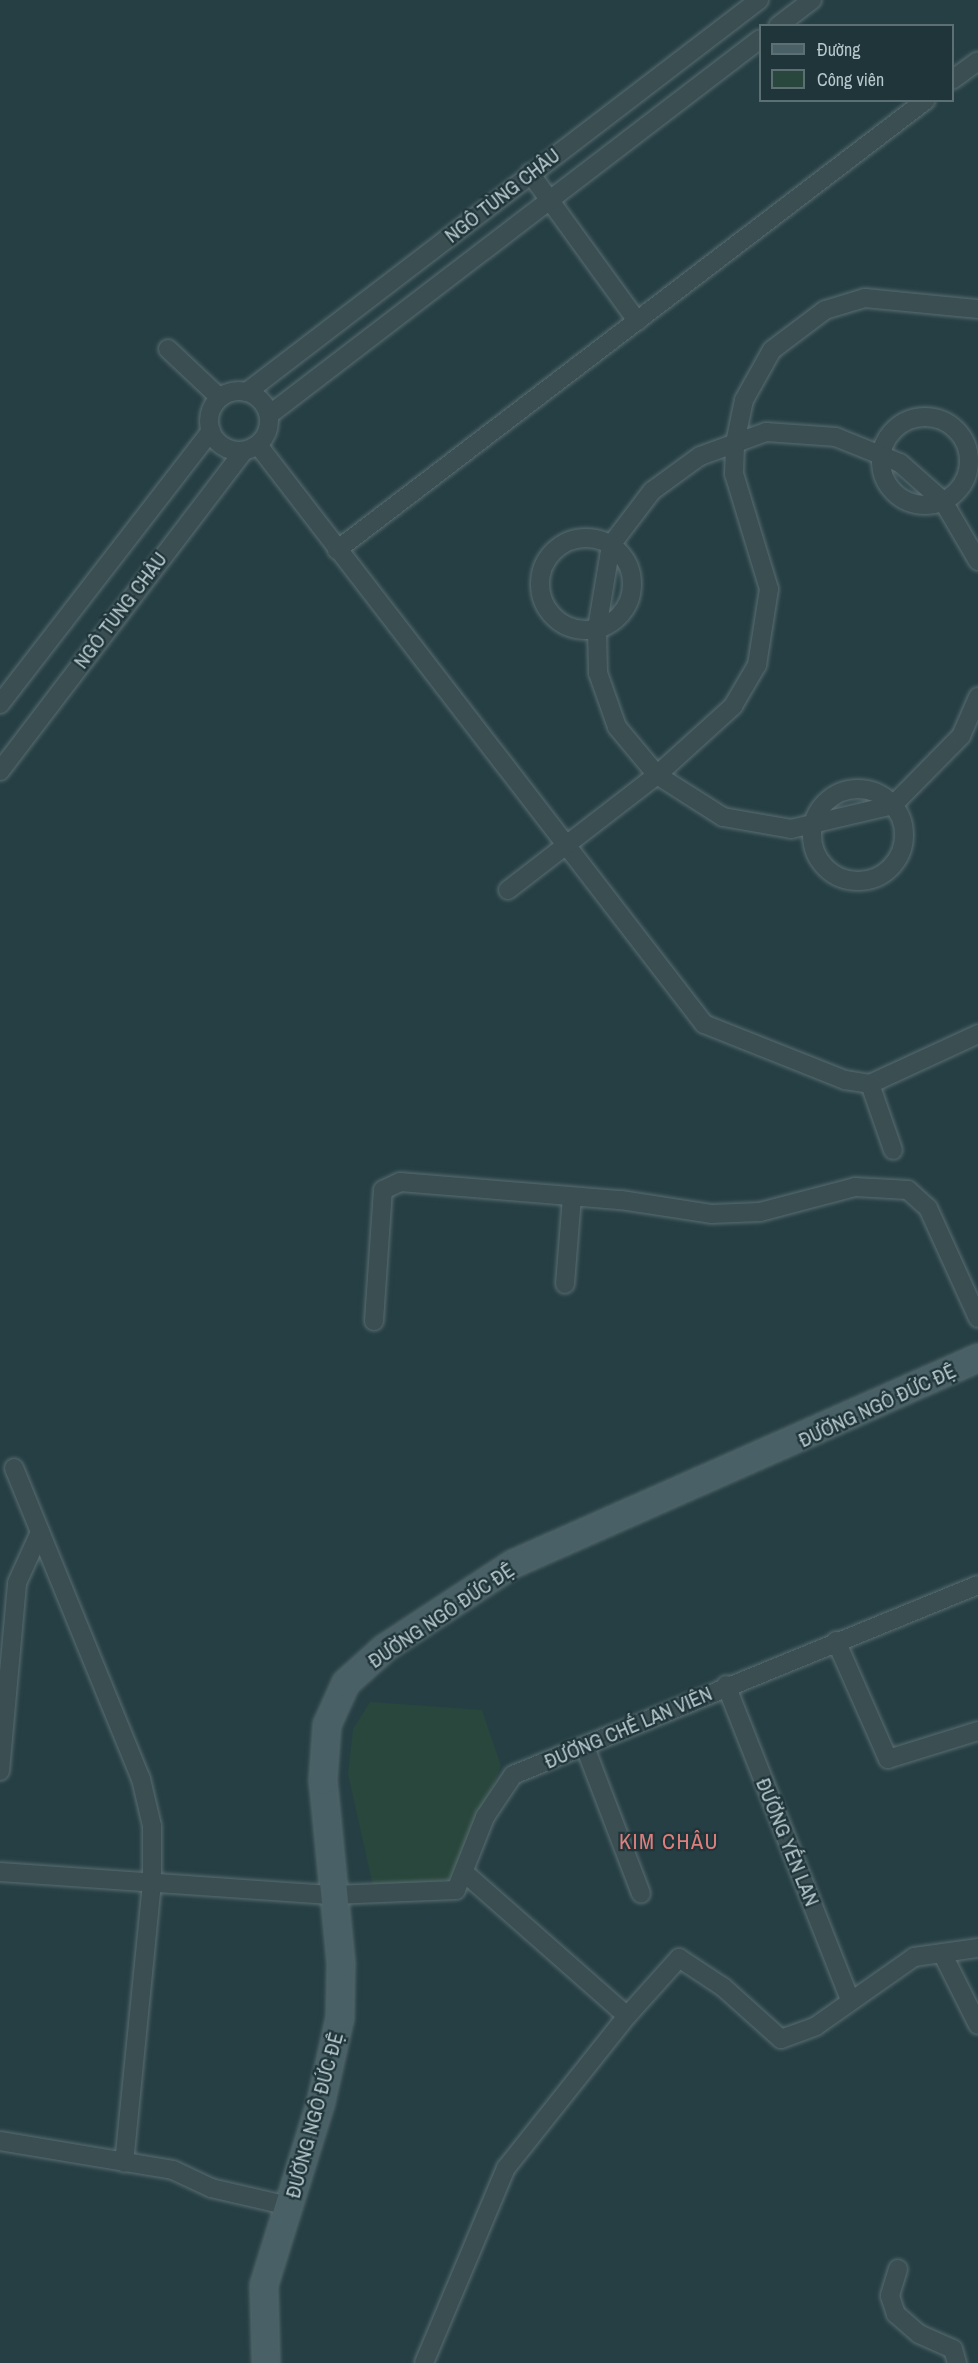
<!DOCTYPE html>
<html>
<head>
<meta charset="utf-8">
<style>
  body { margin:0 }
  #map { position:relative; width:978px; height:2363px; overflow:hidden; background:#263f44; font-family:"Archivo Narrow",sans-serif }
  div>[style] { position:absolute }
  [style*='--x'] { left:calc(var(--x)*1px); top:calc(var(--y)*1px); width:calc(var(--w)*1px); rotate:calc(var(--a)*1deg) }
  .green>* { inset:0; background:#2a473d }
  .roads { filter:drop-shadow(0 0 2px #596d71) drop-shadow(0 0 2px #596d71) }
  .minor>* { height:18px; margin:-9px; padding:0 9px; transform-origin:9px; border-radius:9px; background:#3b4f53 }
  .minor>.ring { margin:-9px; padding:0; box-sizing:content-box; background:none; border:18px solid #3b4f53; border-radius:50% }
  .secondary>* { height:26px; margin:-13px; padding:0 13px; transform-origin:13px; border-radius:13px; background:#496066 }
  span { translate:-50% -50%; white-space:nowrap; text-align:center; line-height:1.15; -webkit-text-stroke:4.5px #1f3539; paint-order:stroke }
  .street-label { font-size:20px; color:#b8c9cd }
  .quarter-label { font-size:22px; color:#df7f7e; letter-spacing:1.5px }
  .legend { position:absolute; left:759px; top:24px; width:195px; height:78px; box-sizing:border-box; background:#1f3539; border:2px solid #5c7074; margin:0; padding:8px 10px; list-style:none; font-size:18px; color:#b8c9cd }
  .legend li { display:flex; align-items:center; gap:12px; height:30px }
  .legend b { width:30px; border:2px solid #5c7074 }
</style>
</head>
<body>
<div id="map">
  <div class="green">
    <i style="clip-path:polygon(370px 1702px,482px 1710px,501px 1766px,462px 1861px,448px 1880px,373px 1886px,348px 1774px,353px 1729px)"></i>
  </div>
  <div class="roads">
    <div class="minor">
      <i style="--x:778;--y:26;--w:43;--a:-37.4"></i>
      <i style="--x:952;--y:80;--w:32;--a:-36"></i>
      <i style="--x:530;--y:173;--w:183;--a:54.1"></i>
      <i style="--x:168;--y:349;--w:71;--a:43.3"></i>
      <i class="ring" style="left:209px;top:391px;width:42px;height:42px"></i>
      <i style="--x:247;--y:392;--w:645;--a:-37.44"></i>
      <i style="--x:269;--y:415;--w:618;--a:-37.44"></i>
      <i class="ring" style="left:881px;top:417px;width:70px;height:70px"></i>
      <i style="--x:258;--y:445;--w:731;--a:52.39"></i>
      <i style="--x:704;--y:1024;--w:152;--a:21.7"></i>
      <i style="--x:845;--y:1080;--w:25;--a:9"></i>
      <i style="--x:870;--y:1084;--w:119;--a:-24.8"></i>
      <i class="ring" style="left:540px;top:538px;width:74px;height:74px"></i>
      <i style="--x:337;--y:550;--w:741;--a:-37.38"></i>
      <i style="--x:978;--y:561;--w:69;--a:-120.3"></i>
      <i style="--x:943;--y:501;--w:57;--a:-138.5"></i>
      <i style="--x:900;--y:463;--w:69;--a:-157.9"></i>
      <i style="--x:836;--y:437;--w:70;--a:-175.9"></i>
      <i style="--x:766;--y:432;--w:70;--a:160"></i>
      <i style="--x:700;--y:456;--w:59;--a:143.9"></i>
      <i style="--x:652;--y:491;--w:68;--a:127.2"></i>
      <i style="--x:611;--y:545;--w:85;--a:99.5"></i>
      <i style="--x:597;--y:629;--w:44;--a:88.7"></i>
      <i style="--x:598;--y:673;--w:57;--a:70.6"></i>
      <i style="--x:617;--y:727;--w:62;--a:50.2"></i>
      <i style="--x:657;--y:775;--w:78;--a:32.5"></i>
      <i style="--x:723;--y:817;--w:69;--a:10"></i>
      <i style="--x:791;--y:829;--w:105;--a:-13.2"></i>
      <i style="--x:893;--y:805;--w:97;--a:-45.4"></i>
      <i style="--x:961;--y:736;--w:43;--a:-66.4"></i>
      <i style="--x:0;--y:704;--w:345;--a:-52.3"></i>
      <i style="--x:0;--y:771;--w:401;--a:-52.7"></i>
      <i class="ring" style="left:812px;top:789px;width:74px;height:74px"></i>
      <i style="--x:508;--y:890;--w:188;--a:-37.7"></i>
      <i style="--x:657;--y:775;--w:103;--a:-42.2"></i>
      <i style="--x:733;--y:706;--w:48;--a:-59.7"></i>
      <i style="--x:757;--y:665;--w:77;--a:-81"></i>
      <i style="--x:769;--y:589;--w:120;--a:-106.9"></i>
      <i style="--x:734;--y:474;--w:31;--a:-88"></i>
      <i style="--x:735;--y:443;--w:44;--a:-78.2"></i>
      <i style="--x:744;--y:400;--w:57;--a:-60.8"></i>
      <i style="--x:772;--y:350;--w:66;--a:-37"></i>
      <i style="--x:825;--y:310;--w:42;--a:-16.7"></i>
      <i style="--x:865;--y:298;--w:114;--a:5.6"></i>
      <i style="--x:870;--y:1084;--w:70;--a:70.8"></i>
      <i style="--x:565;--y:1284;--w:87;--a:-85.4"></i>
      <i style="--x:374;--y:1321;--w:131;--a:-86.1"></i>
      <i style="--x:383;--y:1190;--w:19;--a:-25"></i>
      <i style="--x:400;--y:1182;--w:222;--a:4.7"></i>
      <i style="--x:621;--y:1200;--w:91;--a:8.8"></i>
      <i style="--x:711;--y:1214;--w:49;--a:-2.3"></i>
      <i style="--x:760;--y:1212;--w:98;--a:-14.7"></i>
      <i style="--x:855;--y:1187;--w:53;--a:3.2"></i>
      <i style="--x:908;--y:1190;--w:27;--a:42"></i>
      <i style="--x:928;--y:1208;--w:121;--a:65.6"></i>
      <i style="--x:14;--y:1468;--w:336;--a:67.8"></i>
      <i style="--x:141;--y:1779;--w:48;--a:76.8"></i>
      <i style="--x:152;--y:1826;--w:57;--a:90"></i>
      <i style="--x:152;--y:1883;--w:281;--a:95.7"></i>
      <i style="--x:836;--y:1641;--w:129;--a:66.2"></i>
      <i style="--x:888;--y:1759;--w:94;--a:-17.3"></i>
      <i style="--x:726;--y:1685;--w:338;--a:68.5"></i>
      <i style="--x:585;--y:1747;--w:157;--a:69.1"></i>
      <i style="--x:0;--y:1771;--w:189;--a:-84.8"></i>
      <i style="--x:17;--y:1583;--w:56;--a:-65.7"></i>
      <i style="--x:0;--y:1872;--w:334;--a:4"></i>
      <i style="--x:333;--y:1895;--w:123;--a:-2.3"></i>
      <i style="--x:456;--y:1890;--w:79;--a:-68.3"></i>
      <i style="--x:485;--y:1817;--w:50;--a:-56.3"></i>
      <i style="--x:513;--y:1775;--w:502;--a:-22.23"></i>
      <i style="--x:467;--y:1875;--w:213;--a:41.4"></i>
      <i style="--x:627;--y:2016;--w:78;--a:-48.1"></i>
      <i style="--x:679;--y:1958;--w:53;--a:33.4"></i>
      <i style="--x:723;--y:1987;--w:78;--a:41.9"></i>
      <i style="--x:781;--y:2039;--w:37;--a:-20"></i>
      <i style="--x:816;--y:2026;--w:120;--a:-35.1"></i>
      <i style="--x:914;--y:1957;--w:65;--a:-8"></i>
      <i style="--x:943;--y:1955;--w:78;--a:63.4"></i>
      <i style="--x:0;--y:2141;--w:175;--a:9.5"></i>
      <i style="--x:173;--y:2170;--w:42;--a:25.3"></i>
      <i style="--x:211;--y:2188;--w:80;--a:13"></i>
      <i style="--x:898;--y:2269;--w:28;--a:107"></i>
      <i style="--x:890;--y:2296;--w:19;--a:72"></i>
      <i style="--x:896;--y:2314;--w:30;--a:41"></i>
      <i style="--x:919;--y:2334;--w:37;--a:24"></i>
      <i style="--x:953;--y:2349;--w:15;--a:74"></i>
      <i style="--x:424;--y:2363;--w:212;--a:-67.2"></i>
      <i style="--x:506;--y:2168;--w:194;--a:-51.5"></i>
    </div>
    <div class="secondary">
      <i style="--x:266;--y:2363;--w:78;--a:-91.5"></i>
      <i style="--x:264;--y:2285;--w:192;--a:-72.7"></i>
      <i style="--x:321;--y:2102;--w:86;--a:-77.3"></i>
      <i style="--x:340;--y:2018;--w:55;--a:-89"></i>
      <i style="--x:341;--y:1963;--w:183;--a:-95.6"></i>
      <i style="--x:323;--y:1781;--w:56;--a:-85.9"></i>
      <i style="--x:327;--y:1725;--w:46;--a:-65.7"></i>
      <i style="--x:346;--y:1683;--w:52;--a:-41.9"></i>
      <i style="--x:385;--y:1648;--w:153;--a:-33.3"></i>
      <i style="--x:513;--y:1564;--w:509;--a:-23.89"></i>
    </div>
  </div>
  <div class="street-label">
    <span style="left:502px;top:195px;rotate:-38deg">NGÔ TÙNG CHÂU</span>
    <span style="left:120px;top:610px;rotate:-53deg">NGÔ TÙNG CHÂU</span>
    <span style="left:877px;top:1405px;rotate:-25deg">ĐƯỜNG NGÔ ĐỨC ĐỆ</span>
    <span style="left:441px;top:1615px;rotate:-34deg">ĐƯỜNG NGÔ ĐỨC ĐỆ</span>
    <span style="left:628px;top:1727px;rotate:-23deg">ĐƯỜNG CHẾ LAN VIÊN</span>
    <span style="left:788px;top:1842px;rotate:68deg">ĐƯỜNG YẾN LAN</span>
    <span style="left:314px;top:2115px;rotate:-75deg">ĐƯỜNG NGÔ ĐỨC ĐỆ</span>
  </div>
  <div class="quarter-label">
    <span style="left:669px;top:1842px">KIM CHÂU</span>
  </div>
  <ul class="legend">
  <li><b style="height:8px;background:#496066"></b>Đường</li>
  <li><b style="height:16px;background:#2a473d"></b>Công viên</li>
  </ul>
</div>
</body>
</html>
